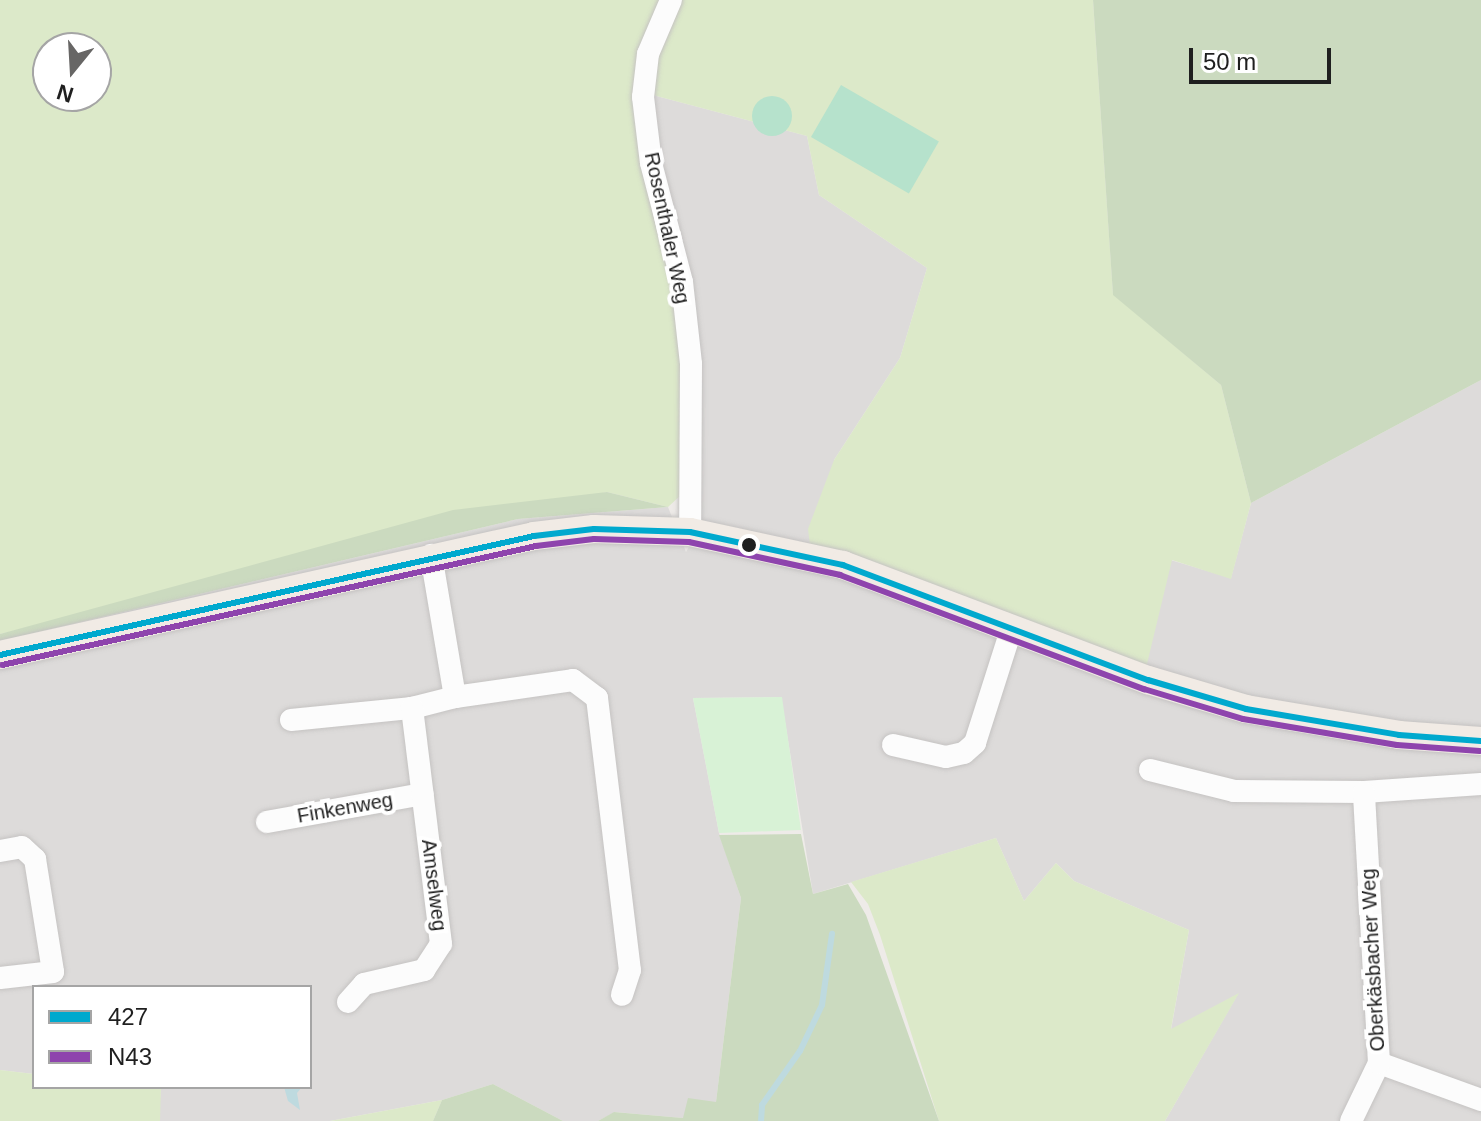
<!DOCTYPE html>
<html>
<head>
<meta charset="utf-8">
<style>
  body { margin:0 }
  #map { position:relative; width:1481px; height:1121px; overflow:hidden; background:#eeebe8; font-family:Helvetica,sans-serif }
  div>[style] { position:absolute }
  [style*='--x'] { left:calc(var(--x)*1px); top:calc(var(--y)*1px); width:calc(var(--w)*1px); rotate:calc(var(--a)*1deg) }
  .residential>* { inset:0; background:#dddbda }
  .grass>* { inset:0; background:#dce9c9 }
  .forest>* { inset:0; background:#cbdabf }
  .park>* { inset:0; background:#d8f2d6 }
  .pitch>* { inset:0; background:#b6e2cc; transform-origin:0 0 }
  .round { border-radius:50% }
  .water>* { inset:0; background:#bedadf }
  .stream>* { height:6px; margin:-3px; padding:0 3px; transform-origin:3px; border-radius:3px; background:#bedadf }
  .roads { filter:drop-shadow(0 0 2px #c5c3c2) drop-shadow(0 0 2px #c5c3c2) }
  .minor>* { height:22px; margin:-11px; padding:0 11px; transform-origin:11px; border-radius:11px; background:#fcfcfc }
  .major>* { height:28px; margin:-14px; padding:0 14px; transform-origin:14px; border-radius:14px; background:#f1ebe5 }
  .bus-1>* { height:6px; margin:-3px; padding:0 3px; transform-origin:3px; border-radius:3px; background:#00a9ce }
  .bus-2>* { height:6px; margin:-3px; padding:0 3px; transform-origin:3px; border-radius:3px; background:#8e44ad }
  .dots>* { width:22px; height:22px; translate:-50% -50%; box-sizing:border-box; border:4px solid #fff; border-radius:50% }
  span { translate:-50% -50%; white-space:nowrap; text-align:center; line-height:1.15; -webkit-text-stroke:8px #fff; paint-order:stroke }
  .street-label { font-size:20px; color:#1f1f1f }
  .legend { position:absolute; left:32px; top:985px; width:280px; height:104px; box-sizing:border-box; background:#fff; border:2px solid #a5a5a5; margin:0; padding:10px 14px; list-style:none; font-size:24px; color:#1f1f1f }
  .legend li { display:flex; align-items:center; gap:16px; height:40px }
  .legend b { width:40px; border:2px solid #a5a5a5 }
  .north { position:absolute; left:32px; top:32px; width:80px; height:80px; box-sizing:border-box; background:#fff; border:2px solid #a5a5a5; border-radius:50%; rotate:198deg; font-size:22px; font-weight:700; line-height:32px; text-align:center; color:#1f1f1f }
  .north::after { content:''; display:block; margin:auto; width:28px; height:36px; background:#676665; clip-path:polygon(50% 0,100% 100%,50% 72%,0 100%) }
  .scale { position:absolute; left:1189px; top:48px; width:142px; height:36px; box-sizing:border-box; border:4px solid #1f1f1f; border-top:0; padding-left:10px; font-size:24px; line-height:28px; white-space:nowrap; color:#1f1f1f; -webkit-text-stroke:6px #fff; paint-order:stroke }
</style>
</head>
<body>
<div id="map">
  <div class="residential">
    <i style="clip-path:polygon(649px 94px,807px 136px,819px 195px,927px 268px,900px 358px,834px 460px,1231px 578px,1251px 503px,1481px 380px,1481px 1121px,1165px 1121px,1238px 994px,1171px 1030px,1189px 930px,1074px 881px,1056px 863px,1024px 901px,996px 838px,813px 894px,781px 697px,693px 698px,719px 833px,741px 898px,716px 1102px,683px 1118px,615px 1112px,598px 1121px,563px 1121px,493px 1084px,442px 1100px,330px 1121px,158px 1121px,161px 1087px,310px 1087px,310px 987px,34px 987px,34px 1074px,0 1070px,0 641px,518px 519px,668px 507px,686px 552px,698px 531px)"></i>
  </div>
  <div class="grass">
    <i style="clip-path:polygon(evenodd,0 0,660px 0,638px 52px,685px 364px,681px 495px,668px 507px,607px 492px,0 634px,0 0,48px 48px,96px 48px,96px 96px,48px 96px,48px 48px)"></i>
    <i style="clip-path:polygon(679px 0,1093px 0,1113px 294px,1221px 385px,1251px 503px,1231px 579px,1172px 560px,1146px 668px,810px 545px,808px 529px,834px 460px,900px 358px,927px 268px,819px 195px,807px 136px,649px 94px,655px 56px)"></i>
    <i style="clip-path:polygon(996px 838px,1024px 901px,1056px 863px,1074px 881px,1189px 930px,1171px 1029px,1239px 993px,1165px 1121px,939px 1121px,880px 935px,868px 904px,851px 882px)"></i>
    <i style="clip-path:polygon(0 1070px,34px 1074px,34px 1087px,161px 1087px,160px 1121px,0 1121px)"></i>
    <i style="clip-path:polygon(442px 1100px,433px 1121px,330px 1121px)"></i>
  </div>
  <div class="forest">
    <i style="clip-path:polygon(1093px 0,1481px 0,1481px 380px,1251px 503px,1221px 385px,1113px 295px)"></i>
    <i style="clip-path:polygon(607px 492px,668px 507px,518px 519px,0 641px,0 634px,453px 510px)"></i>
    <i style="clip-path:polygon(801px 834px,813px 894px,848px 884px,866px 915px,939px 1121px,598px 1121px,614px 1112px,683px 1118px,688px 1098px,716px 1102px,741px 898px,719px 835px)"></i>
    <i style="clip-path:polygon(493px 1084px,563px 1121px,433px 1121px,442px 1100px)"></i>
  </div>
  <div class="park">
    <i style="clip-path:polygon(782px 697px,801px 830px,719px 833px,693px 698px)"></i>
  </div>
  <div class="pitch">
    <i style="left:841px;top:85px;width:113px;height:60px;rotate:30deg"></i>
    <i class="round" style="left:752px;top:96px;width:40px;height:40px"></i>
  </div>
  <div class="water">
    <i style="clip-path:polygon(302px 1087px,297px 1093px,300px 1110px,288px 1101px,284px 1087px)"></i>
  </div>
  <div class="stream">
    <i style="--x:761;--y:1121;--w:16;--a:-86"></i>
    <i style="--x:762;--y:1105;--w:66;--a:-54.9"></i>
    <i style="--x:800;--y:1051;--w:51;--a:-64.4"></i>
    <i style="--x:822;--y:1005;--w:72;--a:-82"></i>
  </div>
  <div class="roads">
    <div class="minor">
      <i style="--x:671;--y:0;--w:59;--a:113.1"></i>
      <i style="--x:648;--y:54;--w:43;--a:96.6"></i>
      <i style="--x:643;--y:97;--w:66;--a:83.1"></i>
      <i style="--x:651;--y:163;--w:123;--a:75.4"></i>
      <i style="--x:682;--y:282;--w:82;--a:83.7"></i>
      <i style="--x:691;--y:364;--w:168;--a:90.3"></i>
      <i style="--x:431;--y:555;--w:144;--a:80.4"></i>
      <i style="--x:455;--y:697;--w:119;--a:-8.2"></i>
      <i style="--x:573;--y:680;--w:30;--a:37"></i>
      <i style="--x:597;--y:698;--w:274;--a:83.1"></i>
      <i style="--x:630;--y:970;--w:26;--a:108"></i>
      <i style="--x:291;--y:720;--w:122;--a:-5.7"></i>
      <i style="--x:412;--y:708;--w:44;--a:-14.3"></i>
      <i style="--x:893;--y:745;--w:54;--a:12.8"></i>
      <i style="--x:946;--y:757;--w:18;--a:-13"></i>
      <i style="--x:964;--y:753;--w:15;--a:-42"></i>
      <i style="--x:975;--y:743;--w:122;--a:-72.3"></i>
      <i style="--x:1150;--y:770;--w:87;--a:14"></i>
      <i style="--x:1234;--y:791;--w:130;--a:0.4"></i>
      <i style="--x:1364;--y:792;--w:117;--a:-3.9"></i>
      <i style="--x:267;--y:822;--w:158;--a:-10.2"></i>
      <i style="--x:0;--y:851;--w:22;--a:-10"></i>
      <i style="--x:22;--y:847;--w:18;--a:43"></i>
      <i style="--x:35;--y:859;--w:114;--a:80.9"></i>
      <i style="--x:53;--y:972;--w:53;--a:173.5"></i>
      <i style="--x:348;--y:1002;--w:24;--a:-48"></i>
      <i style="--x:364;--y:984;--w:62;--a:-13.1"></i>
      <i style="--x:424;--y:970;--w:31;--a:-57"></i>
      <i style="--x:441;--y:944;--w:238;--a:-97"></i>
      <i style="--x:1379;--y:1063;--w:109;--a:19.9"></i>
      <i style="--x:1351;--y:1121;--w:64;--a:-64.2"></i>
      <i style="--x:1379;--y:1063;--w:271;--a:-93.2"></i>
    </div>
    <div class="major">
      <i style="--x:0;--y:655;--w:547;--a:-12.56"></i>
      <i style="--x:534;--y:536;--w:60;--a:-6.7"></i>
      <i style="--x:594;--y:529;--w:96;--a:1.8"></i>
      <i style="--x:690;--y:532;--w:157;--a:12.2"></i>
      <i style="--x:843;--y:565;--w:326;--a:20.7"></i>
      <i style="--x:1148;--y:680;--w:102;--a:16.5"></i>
      <i style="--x:1246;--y:709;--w:155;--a:9.6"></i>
      <i style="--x:1399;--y:735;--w:82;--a:4.2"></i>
    </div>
  </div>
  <div class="bus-1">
    <i style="--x:0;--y:655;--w:547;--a:-12.56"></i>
    <i style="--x:534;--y:536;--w:60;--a:-6.7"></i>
    <i style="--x:594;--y:529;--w:96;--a:1.8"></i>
    <i style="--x:690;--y:532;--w:157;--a:12.2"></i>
    <i style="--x:843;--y:565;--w:326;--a:20.7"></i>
    <i style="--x:1148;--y:680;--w:102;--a:16.5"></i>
    <i style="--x:1246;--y:709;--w:155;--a:9.6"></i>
    <i style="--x:1399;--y:735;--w:82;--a:4.2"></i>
  </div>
  <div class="bus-2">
    <i style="--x:2;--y:665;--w:547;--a:-12.56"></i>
    <i style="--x:536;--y:546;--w:58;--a:-6.9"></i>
    <i style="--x:594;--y:539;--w:95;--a:1.8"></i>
    <i style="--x:689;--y:542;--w:155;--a:12.3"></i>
    <i style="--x:840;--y:575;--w:325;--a:20.6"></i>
    <i style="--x:1144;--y:689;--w:103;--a:16.9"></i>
    <i style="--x:1243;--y:719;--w:156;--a:9.6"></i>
    <i style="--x:1397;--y:745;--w:83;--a:4.1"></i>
  </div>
  <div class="dots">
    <i style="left:749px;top:545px;background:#1f1f1f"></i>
  </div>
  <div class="street-label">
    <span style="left:667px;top:228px;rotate:78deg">Rosenthaler Weg</span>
    <span style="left:345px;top:808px;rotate:-10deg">Finkenweg</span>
    <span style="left:434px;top:885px;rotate:83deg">Amselweg</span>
    <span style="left:1373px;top:960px;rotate:-93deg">Oberkäsbacher Weg</span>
  </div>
  <ul class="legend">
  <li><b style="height:10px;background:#00a9ce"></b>427</li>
  <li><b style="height:10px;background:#8e44ad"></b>N43</li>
  </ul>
  <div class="north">N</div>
  <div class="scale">50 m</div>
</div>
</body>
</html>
